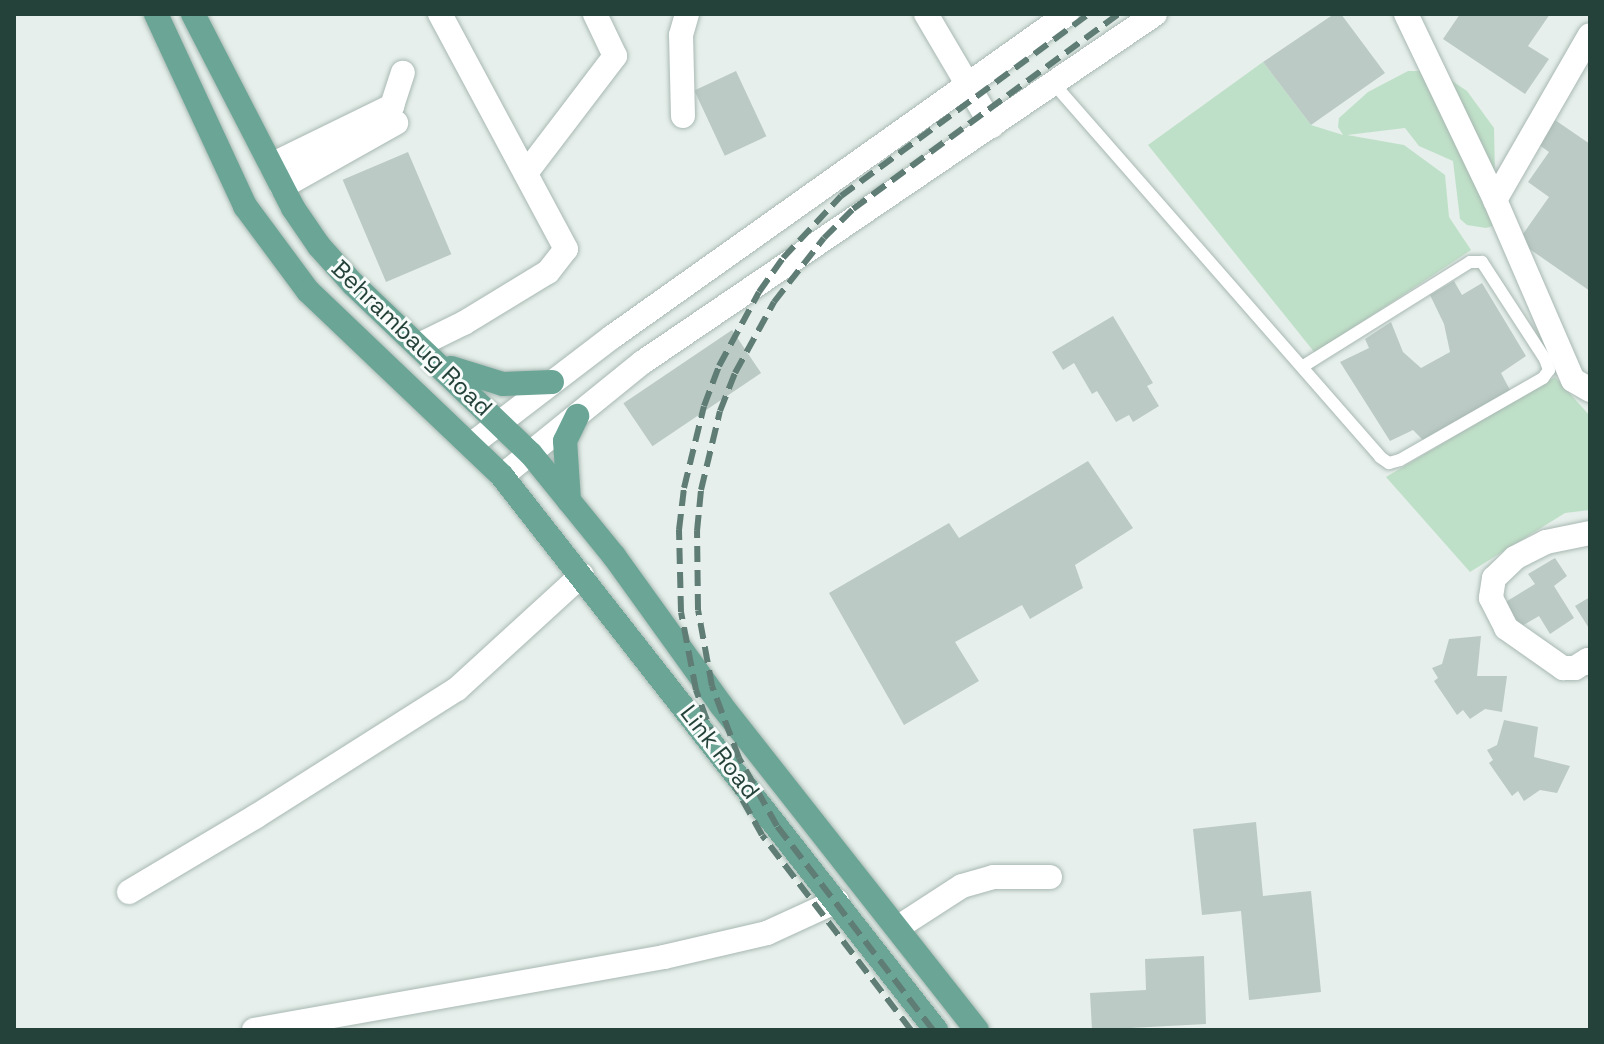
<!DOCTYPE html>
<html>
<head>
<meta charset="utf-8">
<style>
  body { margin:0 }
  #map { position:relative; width:1604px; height:1044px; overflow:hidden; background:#e6efeb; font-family:"Space Grotesk",sans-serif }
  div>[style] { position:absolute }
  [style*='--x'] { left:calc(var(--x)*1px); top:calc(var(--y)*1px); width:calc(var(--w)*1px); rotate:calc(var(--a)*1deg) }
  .green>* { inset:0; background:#bfe0c8 }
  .building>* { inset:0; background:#bbcac4; transform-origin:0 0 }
  .roads { filter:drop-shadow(0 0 2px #a8b8b2) drop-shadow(0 0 2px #a8b8b2) }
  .service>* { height:12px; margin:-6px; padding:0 6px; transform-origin:6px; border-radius:6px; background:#fff }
  .minor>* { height:24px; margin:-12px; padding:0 12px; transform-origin:12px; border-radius:12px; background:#fff }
  .secondary>* { height:24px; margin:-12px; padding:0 12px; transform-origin:12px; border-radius:12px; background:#fff }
  .primary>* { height:24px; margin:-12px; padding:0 12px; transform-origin:12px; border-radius:12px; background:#6aa596 }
  .rail>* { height:6px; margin-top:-3px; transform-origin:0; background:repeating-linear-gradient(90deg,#5f7d75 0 16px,transparent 0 24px) }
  span { translate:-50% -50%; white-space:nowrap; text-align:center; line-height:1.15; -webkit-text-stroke:6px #f7fbf9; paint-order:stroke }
  .street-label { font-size:24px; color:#24423a }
  .frame { position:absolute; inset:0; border:16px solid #24423a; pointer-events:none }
</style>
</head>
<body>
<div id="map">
  <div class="green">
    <i style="clip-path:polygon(1263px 62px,1311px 125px,1343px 135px,1338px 127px,1339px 118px,1368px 92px,1408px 71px,1437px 71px,1467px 91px,1494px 128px,1496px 225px,1486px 228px,1467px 225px,1460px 219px,1453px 161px,1419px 146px,1405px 128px,1347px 135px,1404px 145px,1445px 175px,1449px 217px,1471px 250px,1315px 353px,1148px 145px)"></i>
    <i style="clip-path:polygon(1555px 377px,1590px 416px,1590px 510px,1565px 513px,1470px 572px,1386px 477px)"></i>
  </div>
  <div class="building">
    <i style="clip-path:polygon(1334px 14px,1341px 14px,1385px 73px,1311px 125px,1263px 62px)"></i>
    <i style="clip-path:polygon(1460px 14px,1550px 14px,1528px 46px,1549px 59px,1525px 94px,1443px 39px)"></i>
    <i style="left:736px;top:71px;width:72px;height:46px;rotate:65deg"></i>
    <i style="clip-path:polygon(1555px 120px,1590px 144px,1590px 291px,1518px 241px,1549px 197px,1528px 182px,1549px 152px,1538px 144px)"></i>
    <i style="left:408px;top:152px;width:111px;height:71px;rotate:67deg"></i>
    <i style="clip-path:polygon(1454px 281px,1462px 295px,1482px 283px,1526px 356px,1501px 373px,1511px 392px,1425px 442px,1413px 430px,1390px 441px,1340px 362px,1369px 348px,1365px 339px,1391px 322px,1403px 352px,1421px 368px,1450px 352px,1444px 324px,1430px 295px)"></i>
    <i style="clip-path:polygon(1113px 316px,1153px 383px,1147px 386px,1159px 406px,1133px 422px,1129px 415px,1116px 422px,1097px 391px,1092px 394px,1074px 363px,1063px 370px,1052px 352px)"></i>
    <i style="left:732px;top:330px;width:52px;height:131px;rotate:56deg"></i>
    <i style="clip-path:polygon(1088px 461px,1133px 528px,1075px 565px,1083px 588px,1030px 619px,1022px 605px,955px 642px,979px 681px,904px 725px,829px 593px,949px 523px,959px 538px)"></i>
    <i style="clip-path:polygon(1555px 558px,1567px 576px,1554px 586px,1574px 618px,1550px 634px,1539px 616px,1520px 627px,1504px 603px,1535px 584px,1528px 574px)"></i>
    <i style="clip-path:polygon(1590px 597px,1590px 630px,1575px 606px)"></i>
    <i style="clip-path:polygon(1481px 636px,1477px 676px,1507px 676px,1502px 712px,1485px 709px,1470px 719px,1463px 710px,1457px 715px,1434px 681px,1438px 678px,1432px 668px,1442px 664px,1449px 639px)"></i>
    <i style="clip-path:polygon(1504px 720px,1538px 727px,1534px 757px,1570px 766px,1557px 793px,1540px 790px,1524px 801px,1518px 791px,1512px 796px,1489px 763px,1493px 760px,1487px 750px,1497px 745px)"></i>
    <i style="clip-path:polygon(1256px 822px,1263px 896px,1311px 891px,1321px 992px,1249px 1000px,1241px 911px,1202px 915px,1193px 829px)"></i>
    <i style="clip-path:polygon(1204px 956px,1206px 1024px,1092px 1030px,1090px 993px,1146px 990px,1145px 959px)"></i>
  </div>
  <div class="roads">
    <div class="service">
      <i style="--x:1054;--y:84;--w:495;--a:48.8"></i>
      <i style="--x:1380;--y:457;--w:11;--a:34"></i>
      <i style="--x:1389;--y:463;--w:11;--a:-15"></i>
      <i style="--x:1400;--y:460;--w:165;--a:-29.8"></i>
      <i style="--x:1543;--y:378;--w:10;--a:-53"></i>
      <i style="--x:1549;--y:370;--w:12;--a:-110"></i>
      <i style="--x:1545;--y:359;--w:116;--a:-123"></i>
      <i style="--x:1482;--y:262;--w:12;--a:180"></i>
      <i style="--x:1470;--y:262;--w:198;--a:148"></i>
    </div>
    <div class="minor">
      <i style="--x:926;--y:14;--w:130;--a:59.5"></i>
      <i style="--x:1406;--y:14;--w:206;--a:64.4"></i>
      <i style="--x:1495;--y:200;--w:190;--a:-60.1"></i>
      <i style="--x:683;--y:116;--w:81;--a:-91.4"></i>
      <i style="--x:681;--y:35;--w:22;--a:-74"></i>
      <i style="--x:271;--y:165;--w:135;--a:-26"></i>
      <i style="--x:392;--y:106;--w:35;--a:-72"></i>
      <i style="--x:526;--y:173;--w:147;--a:-52.7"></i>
      <i style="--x:615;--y:56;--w:47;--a:-115.5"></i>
      <i style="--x:282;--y:187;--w:131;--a:-29.3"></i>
      <i style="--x:1495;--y:200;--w:196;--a:66.6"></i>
      <i style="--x:1573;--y:380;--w:20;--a:30"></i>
      <i style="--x:419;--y:345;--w:50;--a:-26.1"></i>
      <i style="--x:464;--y:323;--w:98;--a:-31.3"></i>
      <i style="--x:548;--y:272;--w:29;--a:-52"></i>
      <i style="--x:566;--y:249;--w:267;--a:-118.2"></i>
      <i style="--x:1590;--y:533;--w:45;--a:168.4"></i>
      <i style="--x:1546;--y:542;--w:35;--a:153"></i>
      <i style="--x:1515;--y:558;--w:29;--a:136"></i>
      <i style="--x:1494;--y:578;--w:20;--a:99"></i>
      <i style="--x:1491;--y:598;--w:34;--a:63"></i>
      <i style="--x:1506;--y:628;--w:70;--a:35.1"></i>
      <i style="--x:1563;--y:668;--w:12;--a:0"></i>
      <i style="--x:1575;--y:668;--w:15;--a:-32"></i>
      <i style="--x:1588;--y:660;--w:4;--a:56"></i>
      <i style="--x:129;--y:892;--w:147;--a:-30.8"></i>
      <i style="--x:255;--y:817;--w:239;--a:-32.4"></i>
      <i style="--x:457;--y:689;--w:169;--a:-42.4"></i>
      <i style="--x:897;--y:928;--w:77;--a:-32.9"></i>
      <i style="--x:962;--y:886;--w:32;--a:-16"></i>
      <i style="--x:993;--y:877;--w:57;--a:0"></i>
      <i style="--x:254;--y:1030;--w:416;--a:-10.1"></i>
      <i style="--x:664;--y:957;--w:106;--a:-13.1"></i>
      <i style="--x:767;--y:933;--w:77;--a:-24.6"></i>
    </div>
    <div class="secondary">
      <i style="--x:472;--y:444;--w:176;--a:-37.4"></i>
      <i style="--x:612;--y:337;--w:558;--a:-35.37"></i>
      <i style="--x:502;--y:476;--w:181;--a:-39"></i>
      <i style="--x:643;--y:362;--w:619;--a:-34.2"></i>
    </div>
    <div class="primary">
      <i style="--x:156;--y:14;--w:212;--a:65.1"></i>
      <i style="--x:245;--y:206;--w:106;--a:53.5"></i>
      <i style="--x:308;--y:291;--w:268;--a:43.6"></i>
      <i style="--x:502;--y:476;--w:704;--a:51.93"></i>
      <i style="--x:193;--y:14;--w:218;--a:62.7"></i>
      <i style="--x:293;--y:208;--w:46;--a:55.6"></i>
      <i style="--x:319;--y:246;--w:51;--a:48.2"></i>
      <i style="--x:353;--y:284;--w:246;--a:43.7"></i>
      <i style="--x:531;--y:454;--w:132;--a:50.9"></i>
      <i style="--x:614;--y:556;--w:183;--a:54.3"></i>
      <i style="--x:721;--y:705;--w:414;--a:51.8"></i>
      <i style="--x:451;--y:368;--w:54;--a:17.1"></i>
      <i style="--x:503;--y:384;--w:49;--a:-2.3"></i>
      <i style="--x:569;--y:501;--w:60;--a:-93.8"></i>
      <i style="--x:565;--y:441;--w:28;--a:-64"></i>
    </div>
  </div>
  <div class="rail">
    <i style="--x:911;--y:1030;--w:245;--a:-127.4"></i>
    <i style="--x:762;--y:835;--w:80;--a:-119.1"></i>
    <i style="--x:723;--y:765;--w:80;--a:-109.8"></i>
    <i style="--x:696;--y:690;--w:79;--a:-100.9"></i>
    <i style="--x:681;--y:612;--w:82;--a:-91.4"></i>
    <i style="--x:679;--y:530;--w:42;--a:-83.2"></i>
    <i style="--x:684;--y:488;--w:84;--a:-76.3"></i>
    <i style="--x:704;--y:406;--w:43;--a:-69.4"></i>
    <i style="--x:719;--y:366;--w:84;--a:-61.6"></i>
    <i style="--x:759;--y:292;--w:42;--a:-54.8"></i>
    <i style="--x:783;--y:258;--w:85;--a:-46.9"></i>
    <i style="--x:841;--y:196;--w:308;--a:-36.3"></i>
    <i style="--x:933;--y:1030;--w:257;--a:-127.4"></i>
    <i style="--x:777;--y:826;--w:78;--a:-119.2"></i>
    <i style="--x:739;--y:758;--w:77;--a:-110.6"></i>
    <i style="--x:712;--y:686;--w:77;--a:-100.4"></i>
    <i style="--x:698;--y:610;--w:79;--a:-90.7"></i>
    <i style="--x:697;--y:531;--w:41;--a:-84.4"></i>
    <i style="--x:701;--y:490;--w:81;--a:-76.5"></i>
    <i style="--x:720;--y:411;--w:41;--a:-68.5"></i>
    <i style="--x:735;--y:373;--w:81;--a:-61.2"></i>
    <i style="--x:774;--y:302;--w:81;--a:-52"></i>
    <i style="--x:824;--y:238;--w:41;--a:-45"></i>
    <i style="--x:853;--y:209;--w:329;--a:-36.3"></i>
  </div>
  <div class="street-label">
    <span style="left:412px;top:338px;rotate:44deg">Behrambaug Road</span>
    <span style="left:720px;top:752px;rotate:52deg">Link Road</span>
  </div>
  <div class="frame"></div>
</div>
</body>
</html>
